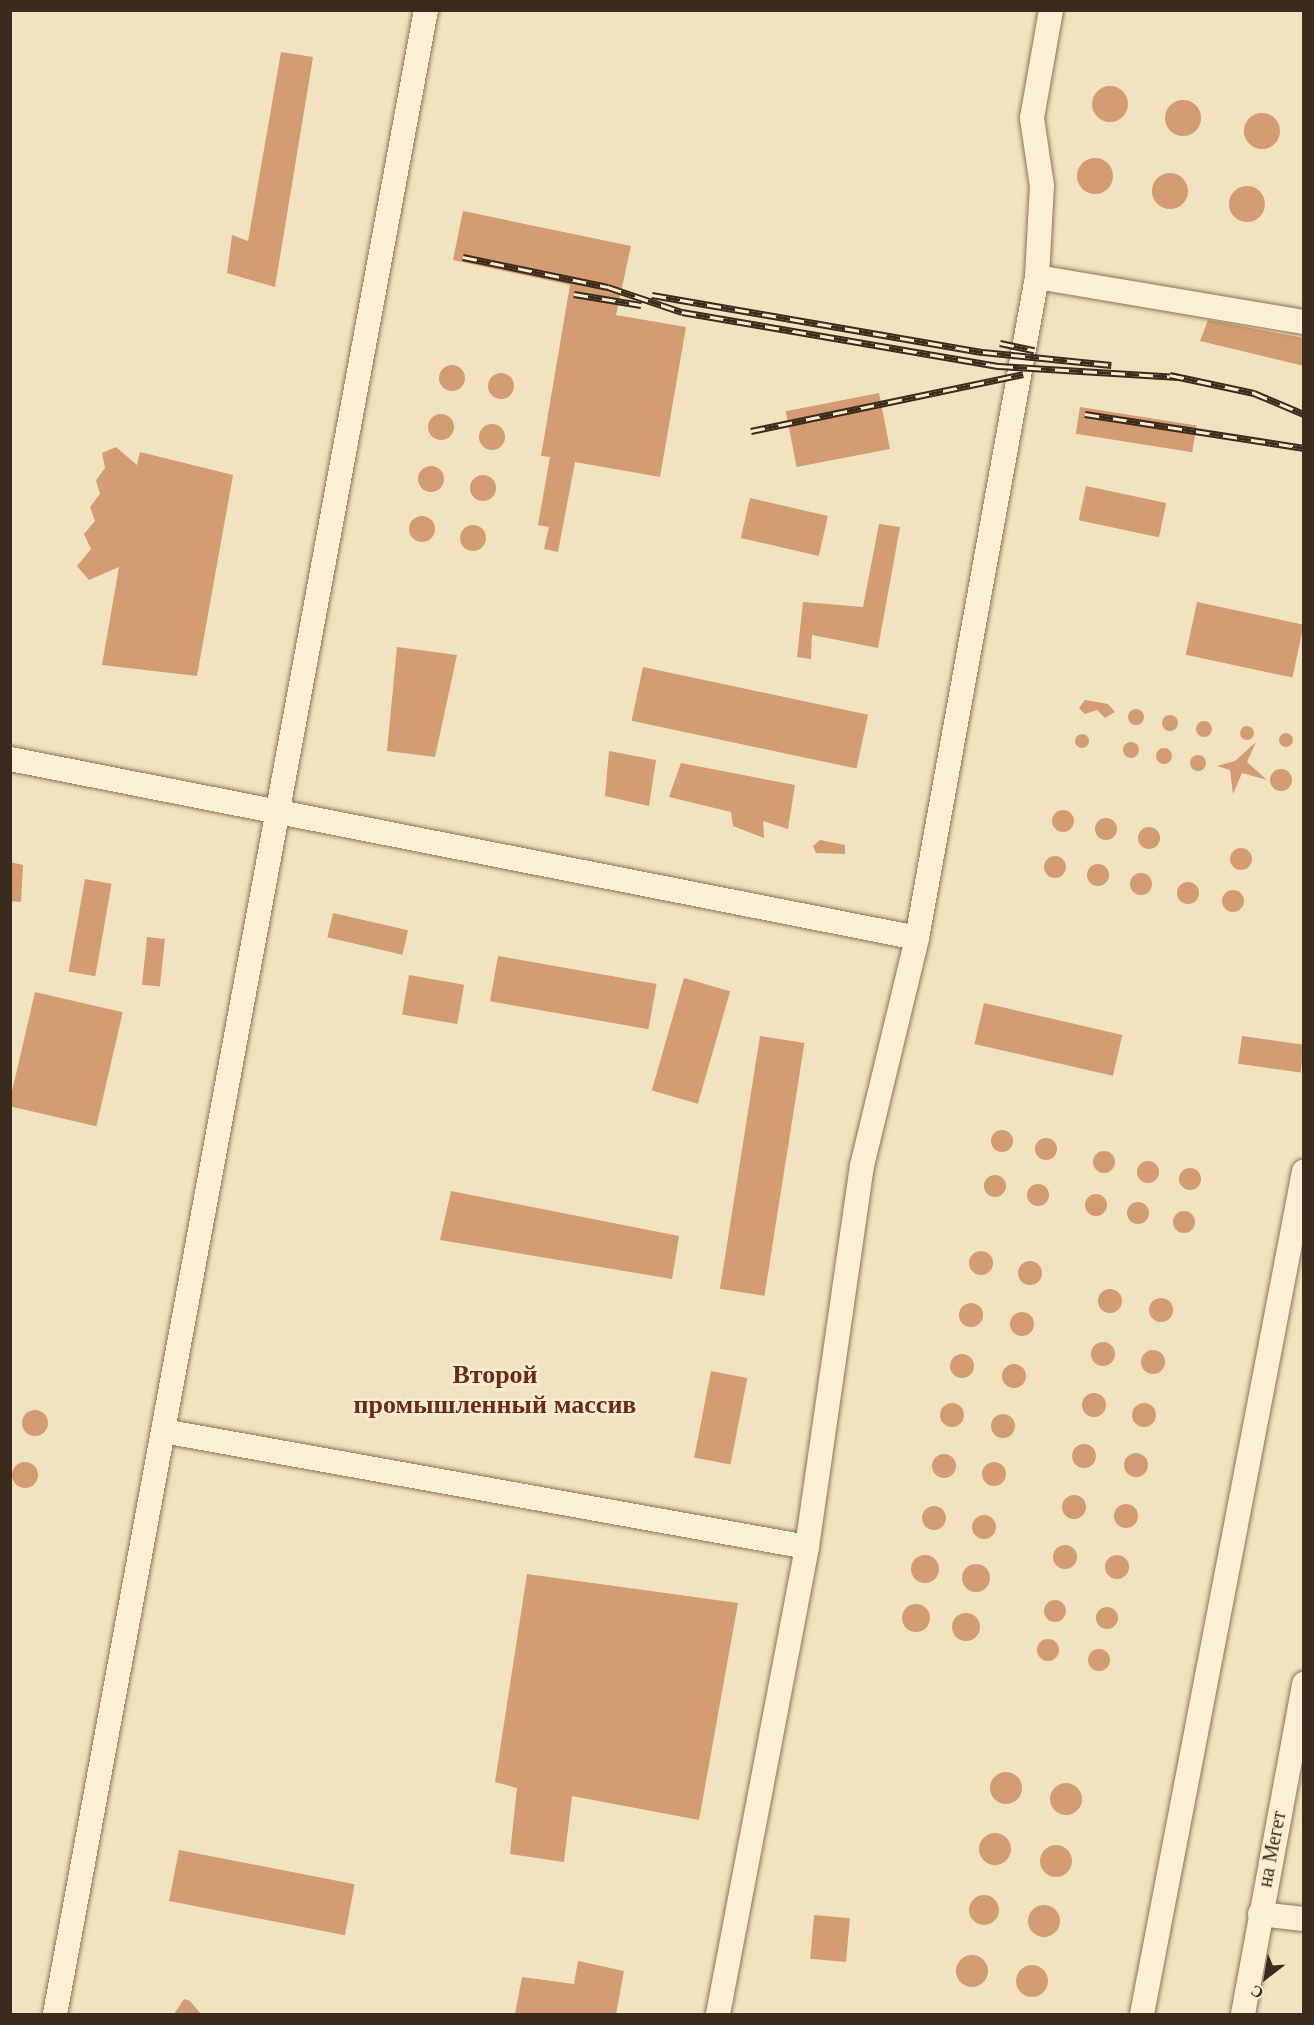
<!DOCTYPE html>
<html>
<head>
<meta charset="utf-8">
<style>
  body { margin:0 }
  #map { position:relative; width:1314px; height:2025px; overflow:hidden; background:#f1e3c0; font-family:"Libre Baskerville",serif }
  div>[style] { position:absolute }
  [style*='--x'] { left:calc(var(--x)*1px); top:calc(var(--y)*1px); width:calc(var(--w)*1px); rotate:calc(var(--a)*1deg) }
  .building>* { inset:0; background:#d39c72; transform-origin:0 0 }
  .round { border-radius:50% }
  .roads { filter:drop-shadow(0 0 2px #8c7356) drop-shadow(0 0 2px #8c7356) }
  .minor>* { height:24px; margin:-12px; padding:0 12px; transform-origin:12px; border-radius:12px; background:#fbf0d4 }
  .rail>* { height:7px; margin-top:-3.5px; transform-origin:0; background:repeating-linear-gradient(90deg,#f8edd0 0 14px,#3a2b1c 0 28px); box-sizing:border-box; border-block:2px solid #3a2b1c }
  span { translate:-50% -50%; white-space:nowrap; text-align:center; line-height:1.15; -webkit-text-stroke:5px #f8edd0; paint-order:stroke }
  .street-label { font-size:20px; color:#3a2b1c }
  .district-label { font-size:26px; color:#6a2a18; font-weight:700 }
  .frame { position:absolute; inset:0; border:12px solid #3a2b1c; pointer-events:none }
  .north { position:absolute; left:1236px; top:1947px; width:60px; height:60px; -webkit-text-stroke:4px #f8edd0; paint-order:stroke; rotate:211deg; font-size:16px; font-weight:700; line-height:24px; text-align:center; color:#3a2b1c }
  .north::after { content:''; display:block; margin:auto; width:21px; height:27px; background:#3a2b1c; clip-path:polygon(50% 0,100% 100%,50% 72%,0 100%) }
</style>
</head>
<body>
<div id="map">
  <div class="building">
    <i style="clip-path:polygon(281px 52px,313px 57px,275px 287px,227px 273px,232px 235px,248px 241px)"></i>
    <i class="round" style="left:1092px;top:86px;width:36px;height:36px"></i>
    <i class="round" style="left:1165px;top:100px;width:36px;height:36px"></i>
    <i class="round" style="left:1244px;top:113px;width:36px;height:36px"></i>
    <i class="round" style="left:1077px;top:158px;width:36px;height:36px"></i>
    <i class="round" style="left:1152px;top:173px;width:36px;height:36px"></i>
    <i class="round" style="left:1229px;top:186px;width:36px;height:36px"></i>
    <i style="clip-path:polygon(463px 211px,631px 246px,616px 315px,686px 327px,660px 477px,575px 462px,558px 552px,544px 549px,549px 527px,538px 525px,550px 457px,541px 456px,570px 285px,453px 260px)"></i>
    <i style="clip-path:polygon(1208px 320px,1304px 338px,1304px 366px,1200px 341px)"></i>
    <i class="round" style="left:439px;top:365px;width:26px;height:26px"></i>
    <i class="round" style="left:488px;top:373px;width:26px;height:26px"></i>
    <i style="left:879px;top:393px;width:57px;height:95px;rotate:79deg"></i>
    <i style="left:1080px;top:407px;width:118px;height:27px;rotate:9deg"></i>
    <i class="round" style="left:428px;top:414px;width:26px;height:26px"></i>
    <i class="round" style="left:479px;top:424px;width:26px;height:26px"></i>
    <i style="clip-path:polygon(116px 447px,137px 465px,140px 452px,233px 475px,197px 676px,102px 665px,119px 567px,89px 580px,77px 566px,91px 549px,84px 534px,95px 521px,90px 507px,100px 494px,96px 480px,105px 468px,102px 453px)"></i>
    <i class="round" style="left:418px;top:466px;width:26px;height:26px"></i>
    <i class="round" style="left:470px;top:475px;width:26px;height:26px"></i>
    <i style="left:1086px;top:486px;width:82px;height:35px;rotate:12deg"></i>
    <i style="left:750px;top:498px;width:80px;height:41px;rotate:13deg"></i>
    <i class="round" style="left:409px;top:516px;width:26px;height:26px"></i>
    <i style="clip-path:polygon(879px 524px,900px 527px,878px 648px,812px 635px,811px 659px,797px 657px,803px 602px,863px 607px)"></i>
    <i class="round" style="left:460px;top:525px;width:26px;height:26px"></i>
    <i style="left:1197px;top:602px;width:109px;height:54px;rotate:12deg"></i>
    <i style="clip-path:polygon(397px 647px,457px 655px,435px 757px,387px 751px)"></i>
    <i style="left:643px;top:667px;width:230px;height:55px;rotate:12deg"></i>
    <i style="clip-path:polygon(1085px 700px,1108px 704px,1115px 712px,1105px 718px,1097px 710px,1085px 714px,1079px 708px)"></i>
    <i class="round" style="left:1128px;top:709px;width:16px;height:16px"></i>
    <i class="round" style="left:1162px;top:715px;width:16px;height:16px"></i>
    <i class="round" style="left:1196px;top:721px;width:16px;height:16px"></i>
    <i class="round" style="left:1240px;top:726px;width:14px;height:14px"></i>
    <i class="round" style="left:1279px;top:733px;width:14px;height:14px"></i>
    <i class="round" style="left:1075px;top:734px;width:14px;height:14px"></i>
    <i class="round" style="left:1123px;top:742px;width:16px;height:16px"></i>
    <i style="clip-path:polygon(1256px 742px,1247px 762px,1267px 780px,1242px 773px,1233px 794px,1230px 770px,1217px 766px,1235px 761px)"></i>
    <i class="round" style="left:1156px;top:748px;width:16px;height:16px"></i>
    <i style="clip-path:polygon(609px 751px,656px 760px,649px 806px,605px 796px)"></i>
    <i class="round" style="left:1190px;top:755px;width:16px;height:16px"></i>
    <i style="clip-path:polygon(681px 763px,795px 785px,788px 829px,763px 821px,764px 838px,733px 826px,731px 812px,669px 797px)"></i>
    <i class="round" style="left:1270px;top:769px;width:22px;height:22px"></i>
    <i class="round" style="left:1052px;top:810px;width:22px;height:22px"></i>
    <i class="round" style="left:1095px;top:818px;width:22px;height:22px"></i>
    <i class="round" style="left:1138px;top:827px;width:22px;height:22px"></i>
    <i style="clip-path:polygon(820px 840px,845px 845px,845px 854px,816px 853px,813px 846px)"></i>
    <i class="round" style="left:1230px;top:848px;width:22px;height:22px"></i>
    <i class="round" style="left:1044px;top:856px;width:22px;height:22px"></i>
    <i style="clip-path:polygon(10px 862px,23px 865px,21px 902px,10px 901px)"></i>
    <i class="round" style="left:1087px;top:864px;width:22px;height:22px"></i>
    <i class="round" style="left:1130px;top:873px;width:22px;height:22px"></i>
    <i style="left:85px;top:879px;width:27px;height:94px;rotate:10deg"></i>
    <i class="round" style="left:1177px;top:882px;width:22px;height:22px"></i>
    <i class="round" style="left:1222px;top:890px;width:22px;height:22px"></i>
    <i style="left:333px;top:913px;width:77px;height:25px;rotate:13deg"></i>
    <i style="left:147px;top:937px;width:18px;height:48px;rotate:6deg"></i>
    <i style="left:498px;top:956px;width:161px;height:46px;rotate:10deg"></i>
    <i style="left:409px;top:975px;width:56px;height:40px;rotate:10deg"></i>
    <i style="left:684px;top:978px;width:48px;height:117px;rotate:16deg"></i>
    <i style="left:35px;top:992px;width:90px;height:117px;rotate:13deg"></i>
    <i style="left:984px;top:1003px;width:142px;height:42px;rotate:13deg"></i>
    <i style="left:760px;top:1036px;width:45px;height:256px;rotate:9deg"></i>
    <i style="left:1242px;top:1036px;width:63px;height:28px;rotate:8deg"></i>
    <i class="round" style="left:991px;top:1130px;width:22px;height:22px"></i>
    <i class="round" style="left:1035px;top:1138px;width:22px;height:22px"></i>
    <i class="round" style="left:1093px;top:1151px;width:22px;height:22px"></i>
    <i class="round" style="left:1137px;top:1161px;width:22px;height:22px"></i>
    <i class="round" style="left:1179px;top:1168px;width:22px;height:22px"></i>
    <i class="round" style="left:984px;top:1175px;width:22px;height:22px"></i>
    <i class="round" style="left:1027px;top:1184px;width:22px;height:22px"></i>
    <i style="clip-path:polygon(451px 1191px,679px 1236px,672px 1279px,440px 1240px)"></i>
    <i class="round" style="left:1085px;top:1194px;width:22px;height:22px"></i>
    <i class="round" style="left:1127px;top:1202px;width:22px;height:22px"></i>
    <i class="round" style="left:1173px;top:1211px;width:22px;height:22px"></i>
    <i class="round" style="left:969px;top:1251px;width:24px;height:24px"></i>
    <i class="round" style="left:1018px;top:1261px;width:24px;height:24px"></i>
    <i class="round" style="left:1098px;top:1289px;width:24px;height:24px"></i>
    <i class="round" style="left:1149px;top:1298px;width:24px;height:24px"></i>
    <i class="round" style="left:959px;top:1303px;width:24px;height:24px"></i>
    <i class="round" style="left:1010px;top:1312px;width:24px;height:24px"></i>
    <i class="round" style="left:1091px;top:1342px;width:24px;height:24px"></i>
    <i class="round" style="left:1141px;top:1350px;width:24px;height:24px"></i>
    <i class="round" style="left:950px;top:1354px;width:24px;height:24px"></i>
    <i class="round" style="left:1002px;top:1364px;width:24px;height:24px"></i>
    <i style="left:711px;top:1371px;width:37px;height:88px;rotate:11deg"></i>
    <i class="round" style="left:1082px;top:1393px;width:24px;height:24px"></i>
    <i class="round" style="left:1132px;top:1403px;width:24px;height:24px"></i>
    <i class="round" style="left:940px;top:1403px;width:24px;height:24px"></i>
    <i class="round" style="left:22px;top:1410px;width:26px;height:26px"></i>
    <i class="round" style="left:991px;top:1414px;width:24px;height:24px"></i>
    <i class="round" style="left:1072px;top:1444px;width:24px;height:24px"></i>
    <i class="round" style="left:1124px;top:1453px;width:24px;height:24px"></i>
    <i class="round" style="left:932px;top:1454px;width:24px;height:24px"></i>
    <i class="round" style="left:982px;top:1462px;width:24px;height:24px"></i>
    <i class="round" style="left:12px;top:1462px;width:26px;height:26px"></i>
    <i class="round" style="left:1062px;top:1495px;width:24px;height:24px"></i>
    <i class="round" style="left:1114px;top:1504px;width:24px;height:24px"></i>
    <i class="round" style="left:922px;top:1506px;width:24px;height:24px"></i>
    <i class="round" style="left:972px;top:1515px;width:24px;height:24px"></i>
    <i class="round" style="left:1053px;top:1545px;width:24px;height:24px"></i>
    <i class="round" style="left:1105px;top:1555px;width:24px;height:24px"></i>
    <i class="round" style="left:911px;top:1555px;width:28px;height:28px"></i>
    <i class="round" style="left:962px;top:1564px;width:28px;height:28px"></i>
    <i style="clip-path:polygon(527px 1574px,738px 1603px,699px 1820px,572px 1796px,564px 1862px,510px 1854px,517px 1788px,495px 1782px)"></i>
    <i class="round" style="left:1044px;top:1600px;width:22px;height:22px"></i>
    <i class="round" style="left:902px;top:1604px;width:28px;height:28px"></i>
    <i class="round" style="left:1096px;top:1607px;width:22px;height:22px"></i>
    <i class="round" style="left:952px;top:1613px;width:28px;height:28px"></i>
    <i class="round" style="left:1037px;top:1639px;width:22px;height:22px"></i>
    <i class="round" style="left:1088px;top:1649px;width:22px;height:22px"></i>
    <i class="round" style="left:990px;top:1772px;width:32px;height:32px"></i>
    <i class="round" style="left:1050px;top:1783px;width:32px;height:32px"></i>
    <i class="round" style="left:979px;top:1833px;width:32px;height:32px"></i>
    <i class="round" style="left:1040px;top:1845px;width:32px;height:32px"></i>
    <i style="left:179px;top:1850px;width:179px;height:52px;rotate:11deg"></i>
    <i class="round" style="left:969px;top:1895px;width:30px;height:30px"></i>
    <i class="round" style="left:1028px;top:1905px;width:32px;height:32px"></i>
    <i style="left:814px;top:1915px;width:36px;height:44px;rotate:5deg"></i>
    <i class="round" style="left:956px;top:1955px;width:32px;height:32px"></i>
    <i style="clip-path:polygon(578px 1961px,624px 1971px,616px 2014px,515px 2014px,522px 1977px,574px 1984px)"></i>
    <i class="round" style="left:1016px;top:1965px;width:32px;height:32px"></i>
    <i style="clip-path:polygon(184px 1999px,190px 2001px,201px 2014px,174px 2014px)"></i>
  </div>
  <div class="roads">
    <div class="minor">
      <i style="--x:426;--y:10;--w:1445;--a:100.49"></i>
      <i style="--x:163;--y:1431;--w:654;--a:10.21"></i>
      <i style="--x:1037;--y:277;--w:271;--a:9.6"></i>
      <i style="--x:10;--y:759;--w:924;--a:11.16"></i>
      <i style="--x:1260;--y:1914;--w:44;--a:6.5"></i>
      <i style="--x:55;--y:2014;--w:593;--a:-79.51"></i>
      <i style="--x:718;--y:2014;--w:475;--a:-79.2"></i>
      <i style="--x:807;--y:1547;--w:385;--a:-81.8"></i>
      <i style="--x:862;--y:1166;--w:235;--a:-76.4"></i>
      <i style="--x:917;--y:938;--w:672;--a:-79.71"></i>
      <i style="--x:1037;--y:277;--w:91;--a:-86.9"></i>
      <i style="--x:1042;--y:186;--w:69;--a:-98.4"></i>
      <i style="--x:1032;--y:118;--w:110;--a:-80"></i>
      <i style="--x:1142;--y:2014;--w:858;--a:-79.12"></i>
      <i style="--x:1243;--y:2014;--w:336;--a:-79.5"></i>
    </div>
  </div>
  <div class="rail">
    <i style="--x:463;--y:257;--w:148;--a:11.7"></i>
    <i style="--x:608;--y:287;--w:78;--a:18.7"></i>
    <i style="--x:682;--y:312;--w:322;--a:9.7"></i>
    <i style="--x:999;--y:366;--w:180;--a:3.5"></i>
    <i style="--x:574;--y:294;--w:68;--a:9.3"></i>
    <i style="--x:652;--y:295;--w:336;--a:9.8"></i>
    <i style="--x:983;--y:352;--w:129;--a:5.8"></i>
    <i style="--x:1000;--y:343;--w:35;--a:12"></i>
    <i style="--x:1170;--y:375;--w:86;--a:12.1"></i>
    <i style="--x:1254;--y:393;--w:54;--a:22.8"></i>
    <i style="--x:1085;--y:414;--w:222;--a:8.8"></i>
    <i style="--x:751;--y:431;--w:278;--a:-11.8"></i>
  </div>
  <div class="street-label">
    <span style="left:1272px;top:1849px;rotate:-79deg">на Мегет</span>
  </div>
  <div class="district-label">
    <span style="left:495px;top:1390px">Второй<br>промышленный массив</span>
  </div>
  <div class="frame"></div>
  <div class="north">С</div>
</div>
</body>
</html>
